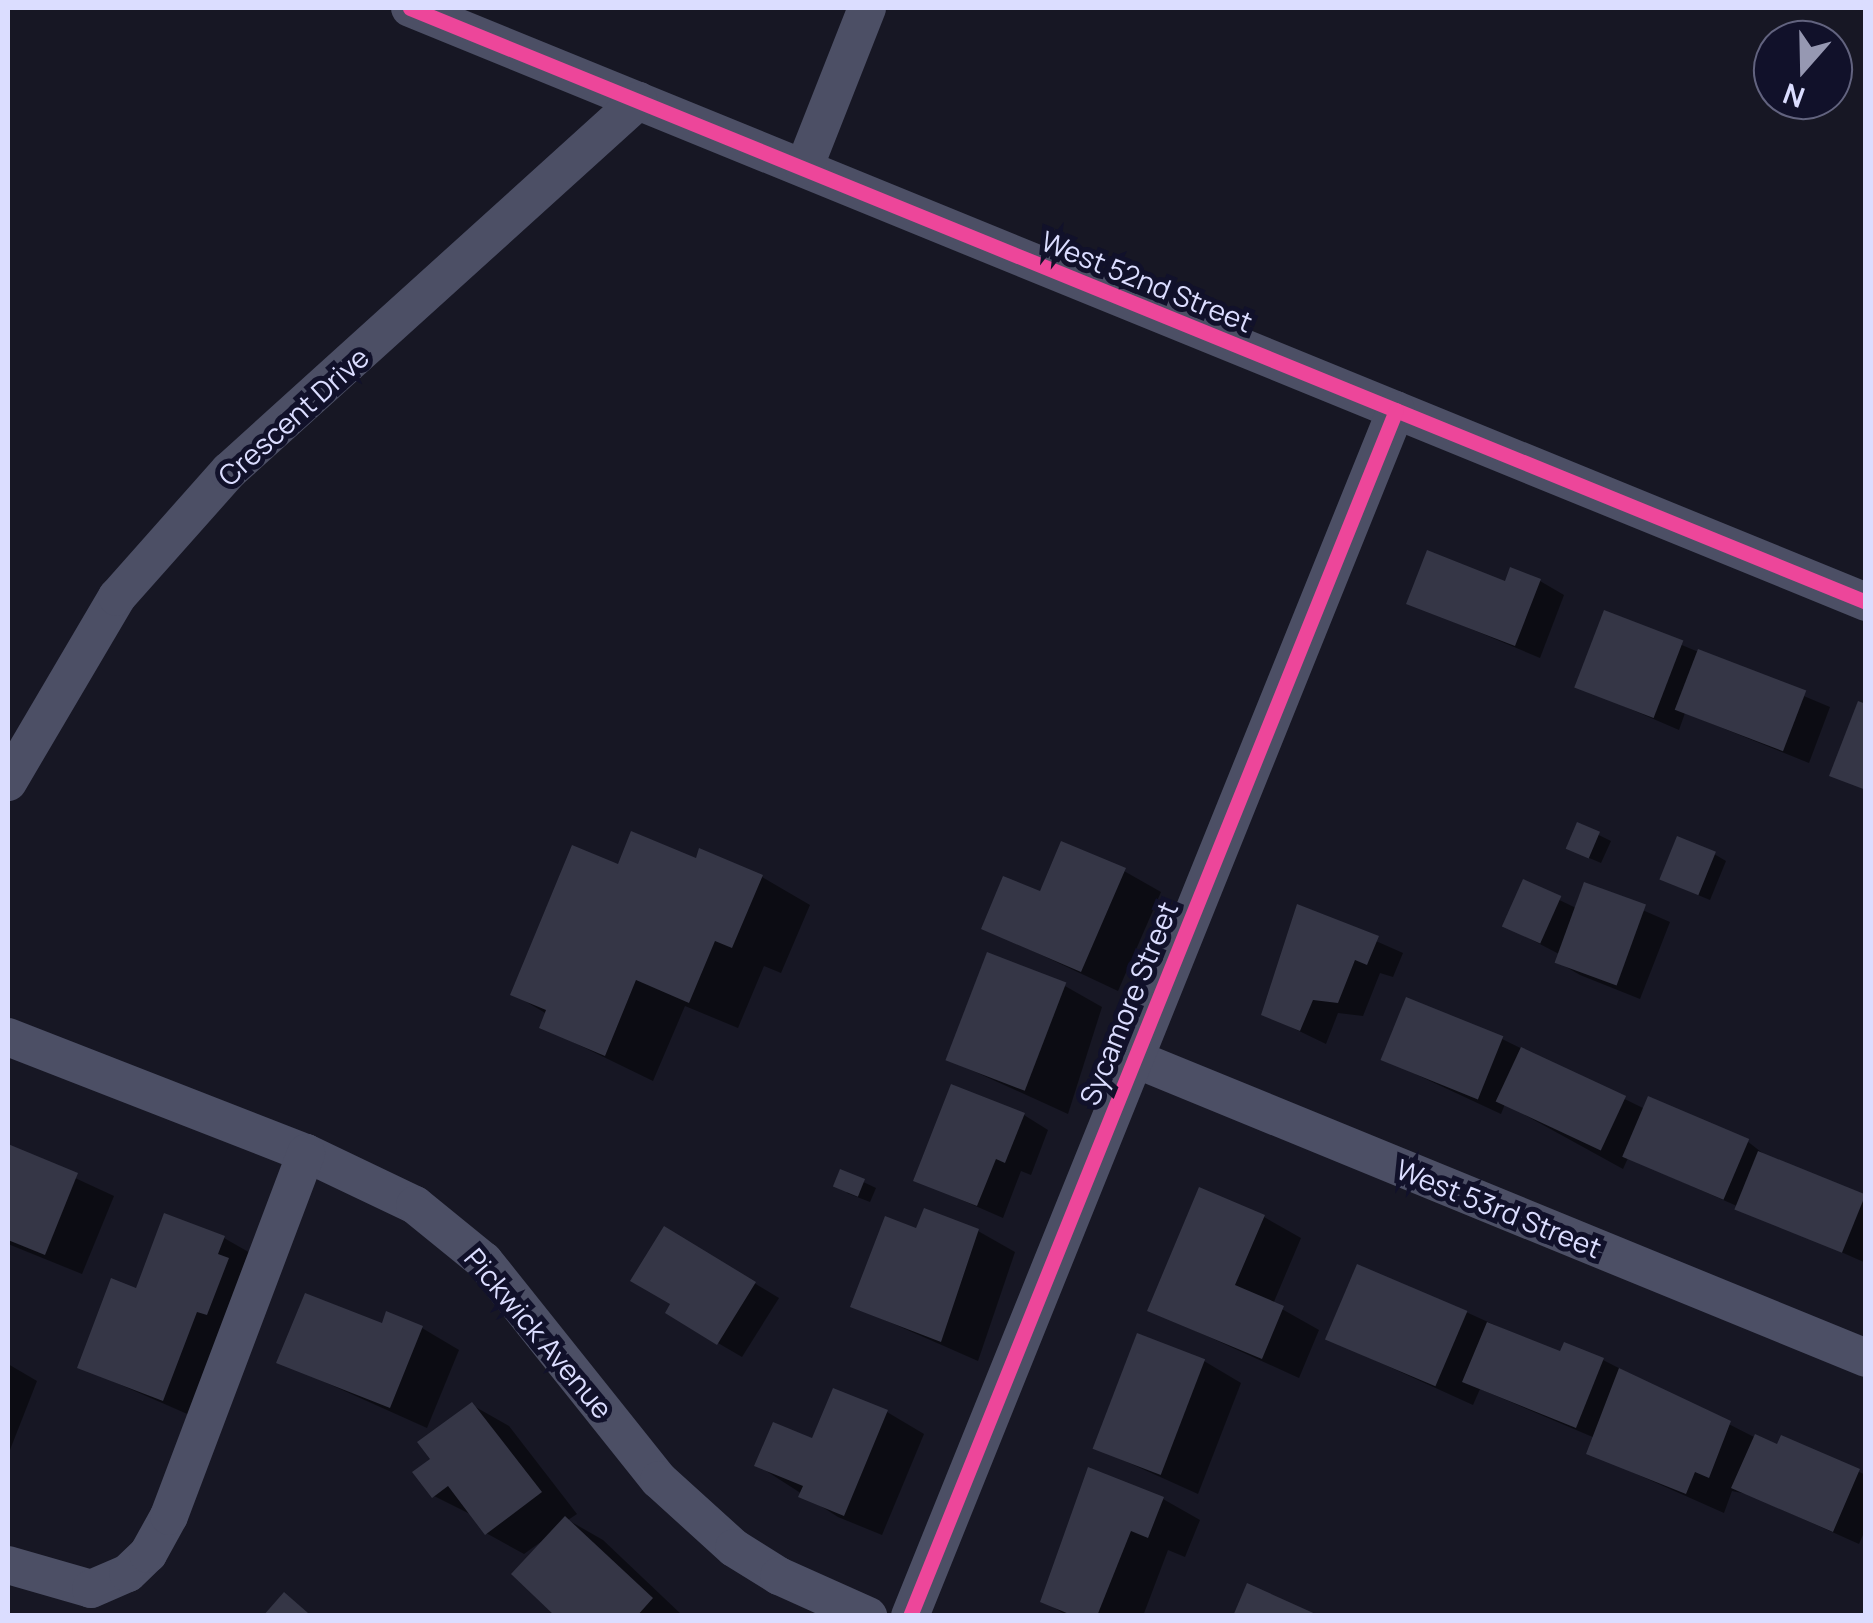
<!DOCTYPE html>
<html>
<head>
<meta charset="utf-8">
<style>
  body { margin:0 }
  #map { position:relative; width:1873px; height:1623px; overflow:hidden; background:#171724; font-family:Manrope,sans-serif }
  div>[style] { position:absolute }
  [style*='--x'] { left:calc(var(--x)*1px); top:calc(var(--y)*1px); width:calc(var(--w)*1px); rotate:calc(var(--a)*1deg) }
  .shadow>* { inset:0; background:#0007 }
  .building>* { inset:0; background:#353646; transform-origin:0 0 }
  .street>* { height:38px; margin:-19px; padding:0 19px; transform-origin:19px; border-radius:19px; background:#4c4f65 }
  .cycleway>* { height:15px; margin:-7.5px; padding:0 7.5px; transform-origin:7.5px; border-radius:7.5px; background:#ed469a }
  span { translate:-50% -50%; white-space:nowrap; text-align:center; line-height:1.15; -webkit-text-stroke:10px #11112a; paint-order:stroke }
  .street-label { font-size:28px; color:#dbddff }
  .frame { position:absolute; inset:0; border:10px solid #dbddff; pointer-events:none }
  .north { position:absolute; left:1753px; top:20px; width:100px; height:100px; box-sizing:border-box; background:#11112a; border:2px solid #62637f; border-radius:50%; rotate:200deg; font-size:28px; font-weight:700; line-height:40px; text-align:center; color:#dbddff }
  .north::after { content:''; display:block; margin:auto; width:35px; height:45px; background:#9698b2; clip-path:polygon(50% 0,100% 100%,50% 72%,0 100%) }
</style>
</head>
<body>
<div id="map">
  <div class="shadow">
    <i style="clip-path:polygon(1540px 581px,1564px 595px,1540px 658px,1409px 603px)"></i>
    <i style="clip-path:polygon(1605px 613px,1830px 707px,1809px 763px,1685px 713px,1679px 730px,1577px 686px)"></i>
    <i style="clip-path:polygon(1578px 825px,1611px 841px,1601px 863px,1580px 854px)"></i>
    <i style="clip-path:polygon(1714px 854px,1726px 861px,1710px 900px,1674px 885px)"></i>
    <i style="clip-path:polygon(697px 861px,762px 877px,810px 905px,781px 973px,764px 966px,738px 1028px,685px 1006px,653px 1081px,542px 1027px,547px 1014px,513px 994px)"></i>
    <i style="clip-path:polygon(1124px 871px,1161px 892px,1118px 991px,984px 928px,1041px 895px)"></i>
    <i style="clip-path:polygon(1524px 883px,1576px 908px,1585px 885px,1670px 922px,1640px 999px,1580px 975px,1556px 961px,1559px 954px,1505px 926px)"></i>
    <i style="clip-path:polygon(1299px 907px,1403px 953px,1393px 977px,1380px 973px,1363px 1016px,1338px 1013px,1326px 1044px,1264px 1014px)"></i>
    <i style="clip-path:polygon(1065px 986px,1102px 1007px,1068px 1114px,947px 1059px)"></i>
    <i style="clip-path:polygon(1502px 1039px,1645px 1109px,1747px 1141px,1770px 1159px,1866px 1196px,1866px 1263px,1628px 1158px,1623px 1169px,1505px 1104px,1501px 1114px,1383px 1059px)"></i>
    <i style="clip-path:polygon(1024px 1115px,1048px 1130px,1031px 1175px,1021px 1171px,1003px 1218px,916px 1180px)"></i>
    <i style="clip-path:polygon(8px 1147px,114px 1196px,82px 1274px,8px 1244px)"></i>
    <i style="clip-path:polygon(842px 1172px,876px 1188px,870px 1202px,847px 1193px)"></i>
    <i style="clip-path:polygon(1264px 1217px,1301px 1238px,1273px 1304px,1319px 1330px,1299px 1378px,1150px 1310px)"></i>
    <i style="clip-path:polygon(978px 1231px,1015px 1252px,978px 1361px,853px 1306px)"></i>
    <i style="clip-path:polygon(224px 1238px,261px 1259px,201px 1420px,80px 1367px,137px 1291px)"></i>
    <i style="clip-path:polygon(690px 1244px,779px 1298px,742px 1357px,718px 1343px)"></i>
    <i style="clip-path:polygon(1466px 1312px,1561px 1355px,1603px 1360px,1756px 1438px,1778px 1447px,1782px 1438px,1866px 1475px,1866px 1528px,1859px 1544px,1747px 1494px,1732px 1491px,1724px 1513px,1589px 1453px,1595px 1438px,1480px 1389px,1473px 1405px,1328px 1339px)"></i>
    <i style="clip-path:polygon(383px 1326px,422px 1328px,459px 1350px,427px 1428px,280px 1362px)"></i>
    <i style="clip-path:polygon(1204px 1361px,1241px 1383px,1198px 1494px,1096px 1448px)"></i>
    <i style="clip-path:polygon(8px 1364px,37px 1381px,8px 1455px)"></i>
    <i style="clip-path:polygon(472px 1405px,509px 1426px,577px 1514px,568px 1520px,603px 1540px,683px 1616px,559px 1616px,542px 1541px,524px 1554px,486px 1533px,474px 1516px,434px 1496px,433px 1459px)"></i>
    <i style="clip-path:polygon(887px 1412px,924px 1434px,882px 1535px,838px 1517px,757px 1465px)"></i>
    <i style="clip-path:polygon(1163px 1499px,1200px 1520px,1185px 1557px,1168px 1550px,1143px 1616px,1068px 1616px,1043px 1601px)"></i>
  </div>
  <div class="building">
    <i style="clip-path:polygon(1427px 550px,1505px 581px,1510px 567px,1541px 579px,1515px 646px,1406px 604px)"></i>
    <i style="left:1604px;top:610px;width:85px;height:83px;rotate:21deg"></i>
    <i style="left:1698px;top:649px;width:116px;height:65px;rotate:21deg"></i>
    <i style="clip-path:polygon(1858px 701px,1866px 704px,1866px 790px,1829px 776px)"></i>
    <i style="left:1577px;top:822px;width:25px;height:29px;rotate:23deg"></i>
    <i style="clip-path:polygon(631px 831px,696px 858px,699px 848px,763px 875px,732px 948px,715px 941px,689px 1003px,636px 980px,605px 1056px,539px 1028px,546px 1010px,510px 995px,572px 845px,618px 864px)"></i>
    <i style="left:1677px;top:836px;width:42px;height:47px;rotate:22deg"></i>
    <i style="clip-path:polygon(1061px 841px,1126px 868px,1081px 972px,981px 929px,1003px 876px,1040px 891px)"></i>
    <i style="left:1523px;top:879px;width:42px;height:52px;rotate:24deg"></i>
    <i style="left:1584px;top:882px;width:66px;height:86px;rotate:20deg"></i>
    <i style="clip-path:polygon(1297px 904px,1379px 936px,1367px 965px,1355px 960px,1338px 1003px,1313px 1000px,1300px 1031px,1261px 1015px)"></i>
    <i style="left:987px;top:952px;width:85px;height:116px;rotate:21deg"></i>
    <i style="left:1406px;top:997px;width:105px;height:68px;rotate:22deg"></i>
    <i style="left:1521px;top:1047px;width:116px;height:60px;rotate:25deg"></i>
    <i style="clip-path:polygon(951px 1084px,1025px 1113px,1005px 1163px,996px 1159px,977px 1206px,913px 1181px)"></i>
    <i style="left:1648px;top:1096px;width:110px;height:66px;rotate:23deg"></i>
    <i style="clip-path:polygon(8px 1144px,78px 1173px,45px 1255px,8px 1240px)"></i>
    <i style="left:1758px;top:1151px;width:116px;height:63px;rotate:22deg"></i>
    <i style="left:840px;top:1169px;width:27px;height:19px;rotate:22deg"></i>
    <i style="clip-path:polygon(1199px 1187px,1265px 1215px,1235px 1285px,1284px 1306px,1262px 1359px,1147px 1311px)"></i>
    <i style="clip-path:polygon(924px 1208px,979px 1229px,941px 1342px,850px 1307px,885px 1216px,916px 1228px)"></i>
    <i style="clip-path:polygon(164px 1213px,225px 1236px,218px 1254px,229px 1258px,207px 1315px,197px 1312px,163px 1401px,77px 1368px,111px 1278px,136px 1288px)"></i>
    <i style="clip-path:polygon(664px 1226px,756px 1282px,717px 1345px,665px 1313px,670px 1304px,630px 1281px)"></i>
    <i style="left:1357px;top:1264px;width:120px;height:82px;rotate:23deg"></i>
    <i style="clip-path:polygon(305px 1293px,382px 1323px,386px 1311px,423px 1326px,390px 1408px,276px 1363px)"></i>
    <i style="clip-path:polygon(1487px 1322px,1560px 1351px,1564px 1342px,1604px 1358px,1576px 1428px,1462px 1382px)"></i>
    <i style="left:1137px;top:1333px;width:73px;height:124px;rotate:21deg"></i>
    <i style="clip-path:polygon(1619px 1368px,1731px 1421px,1709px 1478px,1695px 1472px,1686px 1494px,1586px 1454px)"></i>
    <i style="clip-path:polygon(833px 1388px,888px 1410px,844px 1516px,798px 1497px,803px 1486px,754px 1466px,773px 1422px,812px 1438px)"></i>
    <i style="clip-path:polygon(472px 1402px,542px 1492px,485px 1535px,448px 1486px,432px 1498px,412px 1472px,430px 1459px,417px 1442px)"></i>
    <i style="clip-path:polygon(1755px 1434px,1777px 1444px,1781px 1435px,1860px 1469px,1833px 1532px,1731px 1488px)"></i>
    <i style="clip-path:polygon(1088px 1467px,1164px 1497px,1148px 1538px,1131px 1531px,1097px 1616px,1074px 1616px,1040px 1602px)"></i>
    <i style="clip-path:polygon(565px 1516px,653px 1598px,637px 1616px,555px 1616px,511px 1574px)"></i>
    <i style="clip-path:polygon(1247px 1583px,1320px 1616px,1233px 1616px)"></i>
    <i style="clip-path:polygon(284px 1592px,308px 1613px,306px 1616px,263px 1616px)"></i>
  </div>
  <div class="street">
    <i style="--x:410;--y:8;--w:1573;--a:22.19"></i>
    <i style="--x:804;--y:168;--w:172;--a:-68.5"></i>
    <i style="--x:8;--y:782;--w:215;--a:-59.5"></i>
    <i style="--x:117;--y:597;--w:169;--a:-48.4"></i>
    <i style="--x:229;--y:471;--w:552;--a:-42.13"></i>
    <i style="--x:8;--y:1037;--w:320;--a:21.3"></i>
    <i style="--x:306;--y:1153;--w:121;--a:25.5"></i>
    <i style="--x:415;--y:1205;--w:89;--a:39.1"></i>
    <i style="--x:484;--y:1261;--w:280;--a:51.4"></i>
    <i style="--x:659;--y:1480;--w:101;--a:42.2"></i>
    <i style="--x:734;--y:1548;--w:53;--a:31.9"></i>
    <i style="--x:779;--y:1576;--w:98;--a:24.2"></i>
    <i style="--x:1133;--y:1058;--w:792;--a:22.26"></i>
    <i style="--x:8;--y:1565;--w:86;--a:16.1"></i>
    <i style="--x:91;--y:1589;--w:40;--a:-23.4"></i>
    <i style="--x:128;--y:1573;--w:28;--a:-44"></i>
    <i style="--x:148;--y:1554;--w:43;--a:-61.1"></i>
    <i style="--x:169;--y:1516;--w:388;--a:-69.3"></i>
    <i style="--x:910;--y:1616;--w:1300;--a:-68.05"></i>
  </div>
  <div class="cycleway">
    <i style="--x:410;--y:8;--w:1573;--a:22.19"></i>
    <i style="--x:910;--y:1616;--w:1300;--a:-68.05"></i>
  </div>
  <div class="street-label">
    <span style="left:1147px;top:281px;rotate:22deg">West 52nd Street</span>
    <span style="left:293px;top:416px;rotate:-42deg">Crescent Drive</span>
    <span style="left:1128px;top:1003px;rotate:-68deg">Sycamore Street</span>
    <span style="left:1499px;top:1208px;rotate:22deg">West 53rd Street</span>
    <span style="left:539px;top:1333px;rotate:50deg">Pickwick Avenue</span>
  </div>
  <div class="frame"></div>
  <div class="north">N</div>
</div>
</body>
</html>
